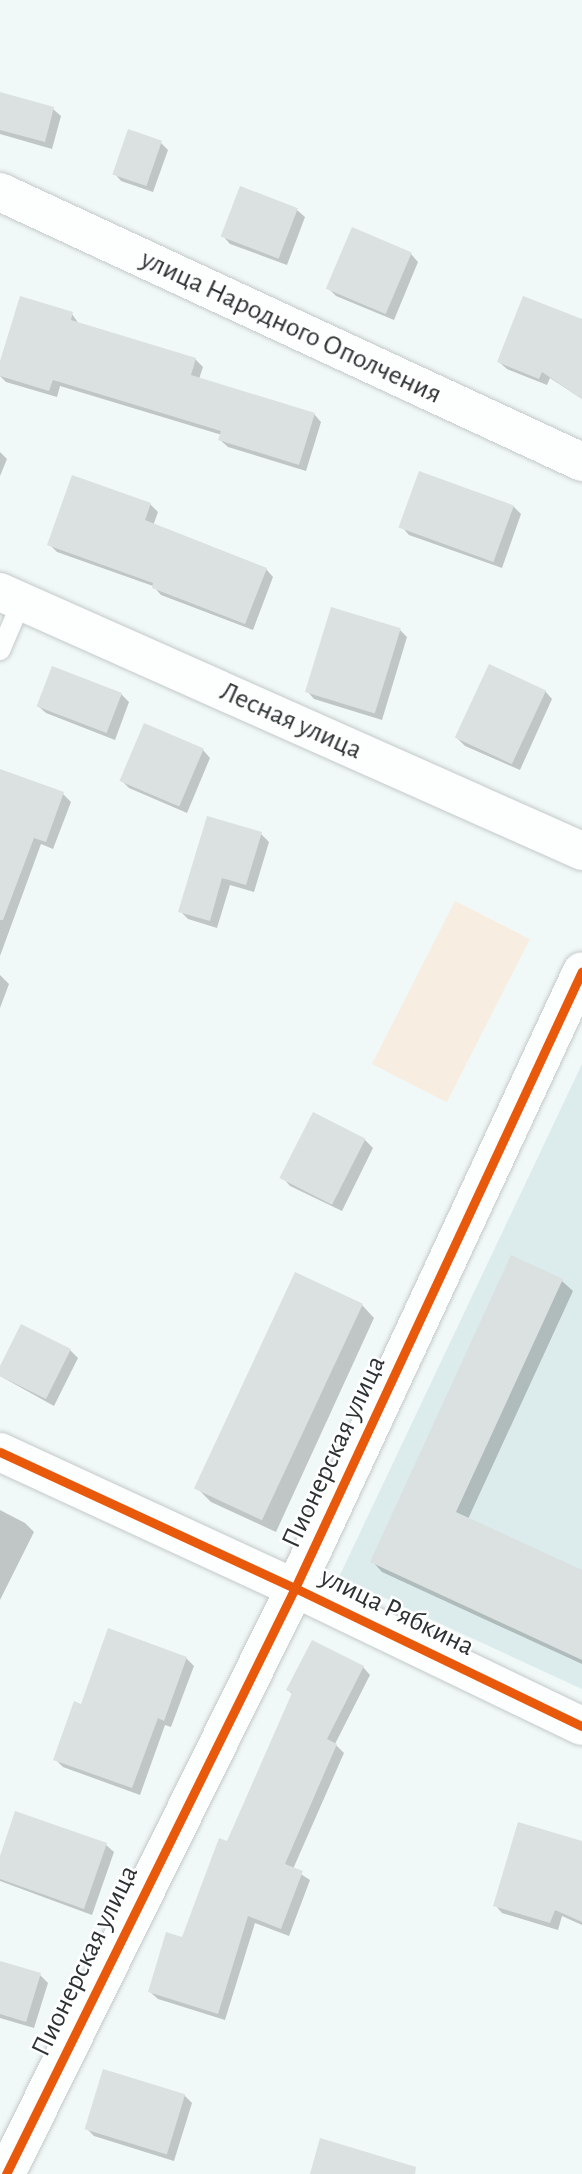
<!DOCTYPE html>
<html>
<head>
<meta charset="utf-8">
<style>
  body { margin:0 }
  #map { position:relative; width:582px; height:2174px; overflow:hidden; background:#f1f8f8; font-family:"Alegreya Sans",sans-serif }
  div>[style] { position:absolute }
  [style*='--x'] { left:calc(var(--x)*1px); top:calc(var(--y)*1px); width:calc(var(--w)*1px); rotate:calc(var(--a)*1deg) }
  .built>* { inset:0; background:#dcebeb }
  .green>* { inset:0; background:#f8ede1; transform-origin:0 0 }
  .shadow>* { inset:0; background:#0003 }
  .building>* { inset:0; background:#dbe0e0; transform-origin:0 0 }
  .roads { filter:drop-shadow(0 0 2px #c4c9c9) drop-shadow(0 0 2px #c4c9c9) }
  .service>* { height:19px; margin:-9.5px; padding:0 9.5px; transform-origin:9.5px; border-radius:9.5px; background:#fdfefe }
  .minor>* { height:38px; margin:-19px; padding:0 19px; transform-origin:19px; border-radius:19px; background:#fdfefe }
  .cycleway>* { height:9px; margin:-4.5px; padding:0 4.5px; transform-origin:4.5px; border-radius:4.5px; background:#e8590c }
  span { translate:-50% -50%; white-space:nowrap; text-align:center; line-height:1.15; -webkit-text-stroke:5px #fff; paint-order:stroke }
  .street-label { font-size:28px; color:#2d3232 }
</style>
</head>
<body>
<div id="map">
  <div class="built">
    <i style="clip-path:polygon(582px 1064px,582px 1689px,339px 1577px)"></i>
  </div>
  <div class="green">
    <i style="left:455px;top:901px;width:84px;height:183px;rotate:27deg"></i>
  </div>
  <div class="shadow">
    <i style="clip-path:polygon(0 94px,53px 109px,61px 116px,52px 149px,0 134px)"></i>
    <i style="clip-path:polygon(161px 143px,168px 150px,153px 192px,121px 181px,114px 173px)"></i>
    <i style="clip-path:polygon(297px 210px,305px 217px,287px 265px,230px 244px,223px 236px)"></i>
    <i style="clip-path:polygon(411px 254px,418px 262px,394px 320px,336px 296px,328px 288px)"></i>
    <i style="clip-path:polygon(72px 314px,79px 324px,195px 359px,203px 367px,199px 379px,314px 414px,321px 422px,306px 471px,228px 447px,220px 440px,222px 435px,60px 386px,57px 397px,6px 382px,0 376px,0 367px)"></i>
    <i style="clip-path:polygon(582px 343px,582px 399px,550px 378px,547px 385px,507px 369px,499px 362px)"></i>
    <i style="clip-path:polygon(0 452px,7px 459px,0 476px)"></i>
    <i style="clip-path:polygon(150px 504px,158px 512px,153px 526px,266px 569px,273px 577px,253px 630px,161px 595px,153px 586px,57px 552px,49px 544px)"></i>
    <i style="clip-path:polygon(513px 506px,521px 514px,502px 568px,409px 535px,402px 527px)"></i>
    <i style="clip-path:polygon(400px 630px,407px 637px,382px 720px,314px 699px,307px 691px)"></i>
    <i style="clip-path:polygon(545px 691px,552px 699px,520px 770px,465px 746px,457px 738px)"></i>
    <i style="clip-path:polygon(121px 694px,129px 702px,115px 740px,46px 713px,38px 706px)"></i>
    <i style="clip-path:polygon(203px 750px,210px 758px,187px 813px,129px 788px,121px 780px)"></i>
    <i style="clip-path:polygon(0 782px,63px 794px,71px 802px,53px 849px,41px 844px,0 956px)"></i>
    <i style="clip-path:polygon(261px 834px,269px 842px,254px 892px,230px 885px,217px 928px,188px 919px,180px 911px)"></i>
    <i style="clip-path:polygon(0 975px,9px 984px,0 1008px)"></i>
    <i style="clip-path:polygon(365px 1140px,373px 1148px,342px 1211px,290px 1186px,283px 1178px)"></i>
    <i style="clip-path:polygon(562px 1281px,573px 1291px,468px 1519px,582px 1572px,582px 1664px,382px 1572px,372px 1561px)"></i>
    <i style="clip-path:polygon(362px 1305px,374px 1318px,276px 1532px,211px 1502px,198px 1489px)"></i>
    <i style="clip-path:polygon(70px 1350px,78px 1358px,54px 1406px,0 1376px,0 1370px)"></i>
    <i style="clip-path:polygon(0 1510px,25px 1523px,34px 1532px,0 1600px)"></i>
    <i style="clip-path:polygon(186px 1658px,194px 1666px,171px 1727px,165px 1725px,140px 1795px,63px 1767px,55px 1759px,82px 1706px)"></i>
    <i style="clip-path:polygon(363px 1667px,370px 1675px,335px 1744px,344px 1753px,293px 1869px,310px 1880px,289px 1936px,255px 1923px,225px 2020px,158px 1999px,150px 1992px,183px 1939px,228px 1844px,293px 1695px,288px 1690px)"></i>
    <i style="clip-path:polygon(106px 1845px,114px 1852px,92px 1915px,0 1881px,0 1862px)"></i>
    <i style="clip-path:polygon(582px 1848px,582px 1925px,562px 1916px,558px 1930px,502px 1913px,495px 1905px)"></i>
    <i style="clip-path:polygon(0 1963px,40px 1975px,48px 1983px,34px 2028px,0 2018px)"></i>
    <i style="clip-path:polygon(184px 2095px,192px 2103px,174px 2161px,94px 2136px,86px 2128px)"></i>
  </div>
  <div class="building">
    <i style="clip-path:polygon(0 92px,54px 107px,45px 142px,0 130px)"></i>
    <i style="left:128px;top:129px;width:36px;height:48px;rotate:19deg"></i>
    <i style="left:240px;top:186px;width:62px;height:54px;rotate:21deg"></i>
    <i style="left:352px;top:227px;width:65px;height:67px;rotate:23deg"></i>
    <i style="clip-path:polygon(20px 296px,73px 312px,71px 320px,196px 358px,191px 375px,315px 413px,299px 465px,218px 440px,221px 431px,53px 380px,49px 391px,0 376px,0 361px)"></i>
    <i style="clip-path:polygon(523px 296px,582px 319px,582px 399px,542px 372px,539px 379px,497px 362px)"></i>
    <i style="left:419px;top:471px;width:101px;height:60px;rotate:20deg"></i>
    <i style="clip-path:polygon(72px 475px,151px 503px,145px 520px,267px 568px,245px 624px,152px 588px,153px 583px,47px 545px)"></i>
    <i style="left:331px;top:607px;width:73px;height:89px;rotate:17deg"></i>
    <i style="left:489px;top:664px;width:63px;height:81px;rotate:25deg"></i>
    <i style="left:52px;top:666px;width:75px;height:43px;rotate:21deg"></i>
    <i style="left:144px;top:723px;width:65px;height:63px;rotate:23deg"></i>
    <i style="clip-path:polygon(0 769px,64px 792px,46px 842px,34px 838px,3px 920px,0 920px)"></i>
    <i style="clip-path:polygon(207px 816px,262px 832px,246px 885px,222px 878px,210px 921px,178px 912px)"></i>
    <i style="left:313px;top:1112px;width:59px;height:74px;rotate:27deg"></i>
    <i style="clip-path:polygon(511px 1255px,563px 1279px,456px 1512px,582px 1570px,582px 1660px,370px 1562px)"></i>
    <i style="left:295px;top:1272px;width:75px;height:239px;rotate:25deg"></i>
    <i style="clip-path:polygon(21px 1324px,71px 1349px,46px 1399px,0 1376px,0 1366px)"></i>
    <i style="clip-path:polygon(108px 1628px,187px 1657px,164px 1721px,158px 1718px,132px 1788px,53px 1760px,74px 1701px,81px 1704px)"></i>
    <i style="clip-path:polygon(312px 1640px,364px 1666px,327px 1739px,337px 1744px,285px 1864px,303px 1871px,281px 1929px,248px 1916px,218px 2014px,148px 1992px,166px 1932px,182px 1937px,219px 1838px,227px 1841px,292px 1693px,286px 1690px)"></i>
    <i style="clip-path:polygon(15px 1811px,107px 1843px,84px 1909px,0 1879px,0 1856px)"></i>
    <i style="clip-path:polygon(518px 1822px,582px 1841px,582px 1922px,555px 1910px,550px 1923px,493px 1906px)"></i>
    <i style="clip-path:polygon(0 1961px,41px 1973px,26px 2022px,0 2014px)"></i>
    <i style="left:103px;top:2069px;width:86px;height:63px;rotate:17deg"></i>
    <i style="clip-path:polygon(320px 2138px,416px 2167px,415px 2174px,310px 2174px)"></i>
  </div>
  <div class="roads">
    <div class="service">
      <i style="--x:0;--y:650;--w:53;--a:-66.8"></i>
    </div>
    <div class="minor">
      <i style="--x:0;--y:192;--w:642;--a:24.89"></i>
      <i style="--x:0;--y:592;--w:637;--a:23.99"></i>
      <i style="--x:0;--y:1452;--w:325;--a:24.8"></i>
      <i style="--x:295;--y:1588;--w:318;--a:25.7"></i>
      <i style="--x:6;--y:2174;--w:653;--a:-63.75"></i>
      <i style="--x:295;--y:1588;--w:680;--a:-65.05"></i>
    </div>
  </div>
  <div class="cycleway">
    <i style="--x:0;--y:1452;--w:325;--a:24.8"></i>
    <i style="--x:295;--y:1588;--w:318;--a:25.7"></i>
    <i style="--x:6;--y:2174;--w:653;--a:-63.75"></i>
    <i style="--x:295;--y:1588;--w:680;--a:-65.05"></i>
  </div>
  <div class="street-label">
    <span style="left:291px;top:327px;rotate:25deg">улица Народного Ополчения</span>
    <span style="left:291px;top:721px;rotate:24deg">Лесная улица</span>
    <span style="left:334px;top:1452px;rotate:-65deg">Пионерская улица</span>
    <span style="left:397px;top:1612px;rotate:26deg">улица Рябкина</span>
    <span style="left:85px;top:1961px;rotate:-64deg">Пионерская улица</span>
  </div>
</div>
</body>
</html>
